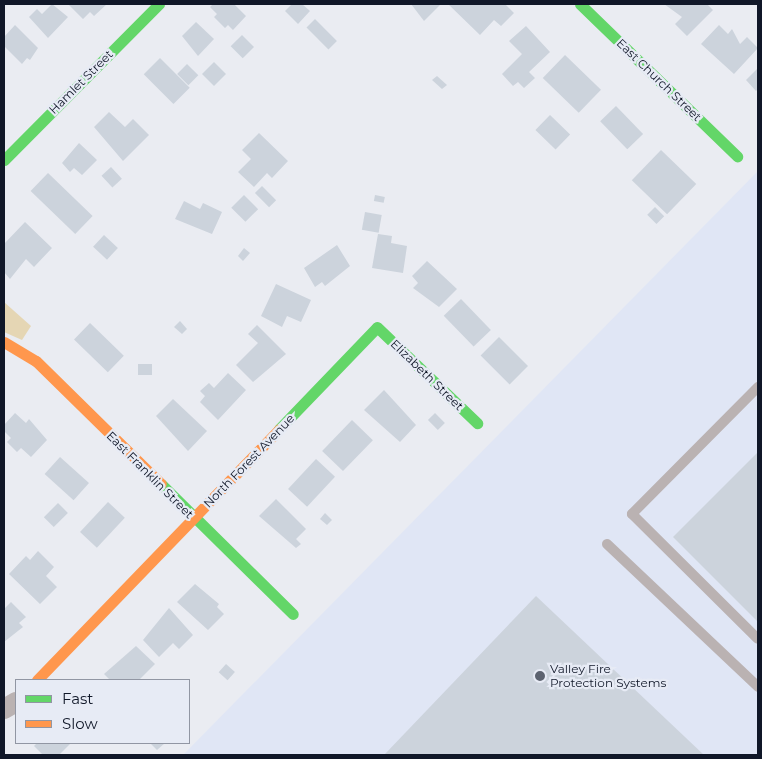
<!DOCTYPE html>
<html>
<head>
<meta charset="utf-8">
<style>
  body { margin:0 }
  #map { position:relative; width:762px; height:759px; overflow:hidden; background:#eaecf2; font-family:Montserrat,sans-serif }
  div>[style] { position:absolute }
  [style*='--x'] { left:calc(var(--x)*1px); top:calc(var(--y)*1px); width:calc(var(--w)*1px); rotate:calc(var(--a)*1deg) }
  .built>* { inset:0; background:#e0e6f5 }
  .green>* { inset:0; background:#e5d6b4 }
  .building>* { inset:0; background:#ccd3dc; transform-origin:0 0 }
  .lane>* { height:10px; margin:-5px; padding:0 5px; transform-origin:5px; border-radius:5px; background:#bab2b2 }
  .street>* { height:20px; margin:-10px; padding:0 10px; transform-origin:10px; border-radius:10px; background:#bab2b2 }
  .fast>* { height:11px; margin:-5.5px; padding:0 5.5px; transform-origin:5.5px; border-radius:5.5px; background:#63d668 }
  .slow>* { height:11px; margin:-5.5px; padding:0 5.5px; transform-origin:5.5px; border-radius:5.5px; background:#ff974d }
  .dots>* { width:14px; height:14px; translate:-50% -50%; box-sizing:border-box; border:2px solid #e7ebf5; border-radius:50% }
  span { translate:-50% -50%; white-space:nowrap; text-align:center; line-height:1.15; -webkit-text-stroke:4.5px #e7ebf5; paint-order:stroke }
  .street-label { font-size:12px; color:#101728 }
  .poi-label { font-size:12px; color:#101728 }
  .left { translate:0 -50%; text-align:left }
  .frame { position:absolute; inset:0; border:5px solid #101728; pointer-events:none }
  .legend { position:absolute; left:15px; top:679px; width:175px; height:65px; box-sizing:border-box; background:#e7ebf5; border:1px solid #9196a3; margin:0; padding:6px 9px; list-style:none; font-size:15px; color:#101728 }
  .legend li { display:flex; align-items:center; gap:10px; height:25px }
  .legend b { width:25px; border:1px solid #9196a3 }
</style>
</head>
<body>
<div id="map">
  <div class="built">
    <i style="clip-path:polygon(758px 171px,758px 755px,183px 755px)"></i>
  </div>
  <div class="green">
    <i style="clip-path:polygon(4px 302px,31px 326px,22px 340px,4px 332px)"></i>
  </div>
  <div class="building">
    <i style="clip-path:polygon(52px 4px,68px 17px,48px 38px,29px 17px,37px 9px,42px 14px)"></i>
    <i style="clip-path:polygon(68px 4px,107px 4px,94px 16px,90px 12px,83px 19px)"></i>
    <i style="clip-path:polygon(213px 4px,234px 4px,246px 16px,233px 30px,228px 25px,225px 28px,214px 17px,217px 14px,210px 7px)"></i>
    <i style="clip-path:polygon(292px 4px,302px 4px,310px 11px,298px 24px,285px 11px)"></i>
    <i style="clip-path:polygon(411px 4px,439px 4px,440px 5px,424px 21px)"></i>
    <i style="clip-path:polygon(448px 4px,505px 4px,514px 13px,501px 26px,494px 20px,480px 35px)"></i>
    <i style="clip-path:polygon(664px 4px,707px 4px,713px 10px,687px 36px,675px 24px,682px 17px)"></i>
    <i style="left:315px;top:19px;width:31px;height:12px;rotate:45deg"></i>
    <i style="clip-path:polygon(196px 22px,214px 39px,198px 56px,182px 36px)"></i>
    <i style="clip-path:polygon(15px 25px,38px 48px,30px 60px,27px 58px,22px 64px,4px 46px,4px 37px)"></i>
    <i style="clip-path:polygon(719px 25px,728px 34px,732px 29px,740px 44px,747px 37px,758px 48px,734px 74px,701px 44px)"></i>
    <i style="clip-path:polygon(526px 26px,550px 52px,529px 72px,535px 78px,524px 88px,518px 82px,513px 86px,502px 74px,522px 54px,509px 41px)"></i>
    <i style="left:242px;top:35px;width:17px;height:16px;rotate:45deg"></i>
    <i style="left:565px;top:55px;width:50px;height:32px;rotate:44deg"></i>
    <i style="left:160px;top:58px;width:42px;height:23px;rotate:45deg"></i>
    <i style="left:214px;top:62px;width:17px;height:17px;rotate:45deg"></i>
    <i style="left:187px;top:64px;width:16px;height:14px;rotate:45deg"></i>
    <i style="clip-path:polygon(758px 68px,758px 89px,756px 91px,746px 80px)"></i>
    <i style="clip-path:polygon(437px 76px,447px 85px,442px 89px,432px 80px)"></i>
    <i style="left:616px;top:106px;width:39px;height:22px;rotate:46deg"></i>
    <i style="clip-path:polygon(109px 112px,125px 127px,133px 119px,149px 135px,123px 161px,94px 127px)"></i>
    <i style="left:550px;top:115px;width:28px;height:21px;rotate:44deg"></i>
    <i style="clip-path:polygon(259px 133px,288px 161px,272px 178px,267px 173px,254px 187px,238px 172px,251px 159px,242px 150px)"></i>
    <i style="clip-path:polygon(79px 143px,97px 160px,82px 175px,74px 168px,70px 172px,62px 163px)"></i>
    <i style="left:661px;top:150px;width:49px;height:42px;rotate:44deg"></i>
    <i style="left:111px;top:167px;width:16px;height:13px;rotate:47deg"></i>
    <i style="left:48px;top:173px;width:62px;height:25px;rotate:44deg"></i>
    <i style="left:262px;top:186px;width:20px;height:10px;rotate:45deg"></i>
    <i style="left:244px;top:195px;width:20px;height:18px;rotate:45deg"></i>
    <i style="left:375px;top:195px;width:10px;height:6px;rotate:11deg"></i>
    <i style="clip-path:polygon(184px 201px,200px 209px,203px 203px,222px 212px,212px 234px,175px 219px)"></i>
    <i style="left:655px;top:207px;width:13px;height:11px;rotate:45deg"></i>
    <i style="left:365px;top:212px;width:17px;height:18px;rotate:10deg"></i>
    <i style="clip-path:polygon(25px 222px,52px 248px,34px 267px,26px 259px,10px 279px,4px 272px,4px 244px)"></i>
    <i style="clip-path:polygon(378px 234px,392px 236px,391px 243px,407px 246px,403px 273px,372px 268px)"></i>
    <i style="left:104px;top:235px;width:19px;height:16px;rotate:43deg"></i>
    <i style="clip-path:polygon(337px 245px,350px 266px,325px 286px,322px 282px,315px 287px,304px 268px)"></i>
    <i style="clip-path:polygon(244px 248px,250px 253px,243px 261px,238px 256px)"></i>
    <i style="clip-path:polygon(427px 261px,457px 289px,439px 307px,413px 288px,418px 283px,412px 276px)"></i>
    <i style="clip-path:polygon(276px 284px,311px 300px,301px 322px,287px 316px,282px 327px,261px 316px)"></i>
    <i style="left:461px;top:299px;width:43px;height:24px;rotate:46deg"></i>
    <i style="clip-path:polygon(180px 321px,187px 329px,182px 334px,174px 327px)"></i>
    <i style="left:90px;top:323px;width:47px;height:23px;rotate:44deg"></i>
    <i style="clip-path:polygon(257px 325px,286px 354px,253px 382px,236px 365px,258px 343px,248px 334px)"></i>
    <i style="left:499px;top:337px;width:41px;height:26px;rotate:45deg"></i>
    <i style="left:138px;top:364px;width:14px;height:11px"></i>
    <i style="clip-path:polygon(228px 373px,246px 390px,218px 420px,200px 402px,205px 396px,200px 391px,209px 383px,214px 388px)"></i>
    <i style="clip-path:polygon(384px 390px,416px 425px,400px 442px,364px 410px)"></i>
    <i style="clip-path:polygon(173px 399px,207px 431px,188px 451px,156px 416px)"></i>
    <i style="clip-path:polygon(15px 413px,26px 423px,29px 419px,47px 440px,31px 457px,21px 448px,17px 452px,7px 442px,11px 438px,4px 431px,4px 425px)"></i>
    <i style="left:435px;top:413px;width:14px;height:10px;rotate:45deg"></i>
    <i style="left:352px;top:420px;width:29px;height:43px;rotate:44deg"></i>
    <i style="clip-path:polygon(758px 452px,758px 622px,673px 537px)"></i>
    <i style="left:60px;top:457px;width:39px;height:23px;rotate:42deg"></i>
    <i style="left:316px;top:459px;width:26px;height:41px;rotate:43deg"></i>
    <i style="clip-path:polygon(276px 499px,306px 529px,296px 539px,301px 544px,296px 548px,259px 516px)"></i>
    <i style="left:108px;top:502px;width:23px;height:41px;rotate:43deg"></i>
    <i style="left:58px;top:503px;width:14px;height:20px;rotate:45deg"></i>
    <i style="clip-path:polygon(325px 513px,332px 520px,327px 525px,320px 519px)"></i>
    <i style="clip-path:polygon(38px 551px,54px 567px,46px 576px,57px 587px,40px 604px,9px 574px,26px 556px,30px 560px)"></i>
    <i style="clip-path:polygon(195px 584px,219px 604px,217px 607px,224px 614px,208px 630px,177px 602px)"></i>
    <i style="clip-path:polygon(536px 596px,704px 755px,384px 755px)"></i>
    <i style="clip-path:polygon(11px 602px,26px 617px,19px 623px,23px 627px,4px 642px,4px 609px)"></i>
    <i style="clip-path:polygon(169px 608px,193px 635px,179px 649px,173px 643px,159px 657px,143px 640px)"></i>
    <i style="clip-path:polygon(136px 646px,155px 664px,139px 680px,110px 680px,104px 674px)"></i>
    <i style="left:226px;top:664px;width:12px;height:11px;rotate:42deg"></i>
    <i style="clip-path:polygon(37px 743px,71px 743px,59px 755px,43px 755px,34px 746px)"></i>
    <i style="clip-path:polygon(165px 743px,157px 750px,151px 744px,152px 743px)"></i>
  </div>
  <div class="lane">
    <i style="--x:758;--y:387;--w:179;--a:134.8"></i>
    <i style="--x:632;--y:514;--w:177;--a:44.8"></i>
    <i style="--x:607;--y:544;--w:208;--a:43.4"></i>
  </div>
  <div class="street">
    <i style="--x:4;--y:709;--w:14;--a:-30"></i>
  </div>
  <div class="fast">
    <i style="--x:580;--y:4;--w:219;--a:44.1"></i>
    <i style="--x:4;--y:160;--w:220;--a:-45.2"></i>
    <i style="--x:279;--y:429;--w:141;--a:-46.1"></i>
    <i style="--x:377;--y:327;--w:139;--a:43.8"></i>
    <i style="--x:161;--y:484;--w:185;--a:44.6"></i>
  </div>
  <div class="slow">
    <i style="--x:4;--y:342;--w:37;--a:31"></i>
    <i style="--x:36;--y:361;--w:175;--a:44.5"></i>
    <i style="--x:37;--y:680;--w:349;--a:-46"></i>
  </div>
  <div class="dots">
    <i style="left:540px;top:676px;background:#5c626f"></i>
  </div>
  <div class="street-label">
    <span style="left:659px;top:80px;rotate:44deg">East Church Street</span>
    <span style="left:81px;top:82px;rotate:-45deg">Hamlet Street</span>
    <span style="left:427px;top:375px;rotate:44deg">Elizabeth Street</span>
    <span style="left:249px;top:461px;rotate:-46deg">North Forest Avenue</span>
    <span style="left:150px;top:475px;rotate:45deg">East Franklin Street</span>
  </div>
  <div class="poi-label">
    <span class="left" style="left:550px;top:676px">Valley Fire<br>Protection Systems</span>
  </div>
  <div class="frame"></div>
  <ul class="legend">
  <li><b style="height:6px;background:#63d668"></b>Fast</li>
  <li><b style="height:6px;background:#ff974d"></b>Slow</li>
  </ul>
</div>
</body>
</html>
